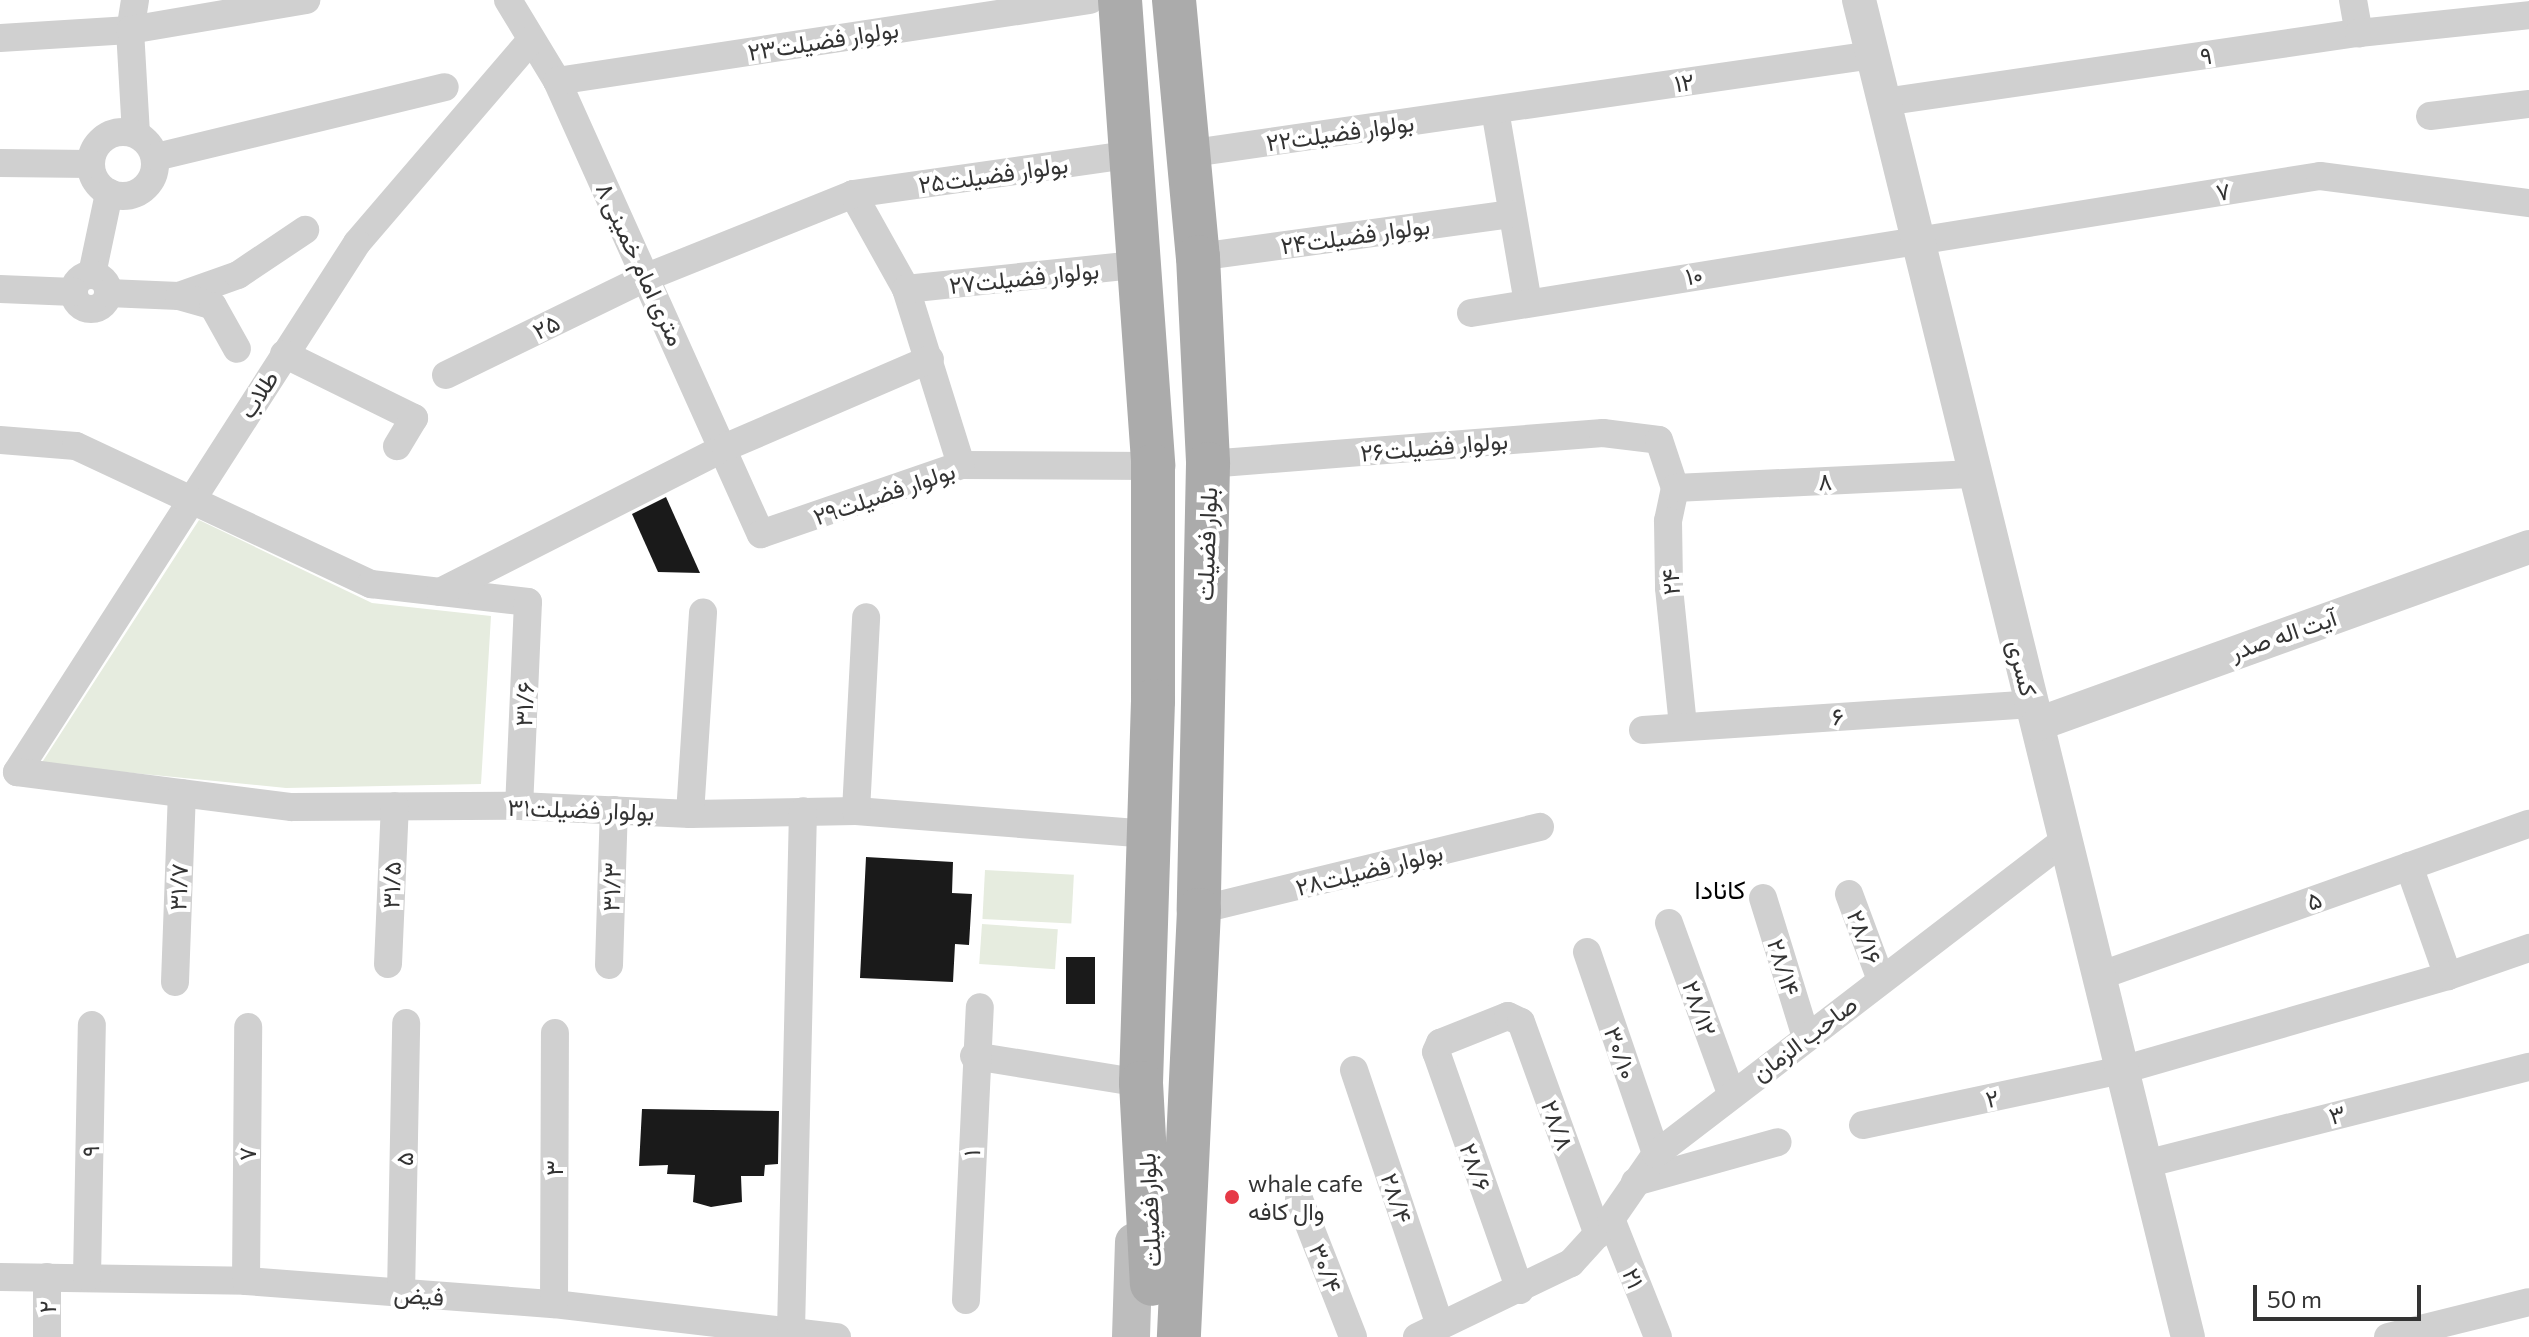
<!DOCTYPE html>
<html>
<head>
<meta charset="utf-8">
<style>
  body { margin:0 }
  #map { position:relative; width:2529px; height:1337px; overflow:hidden; background:#fff; font-family:Commissioner,Vazirmatn,sans-serif }
  div>[style] { position:absolute }
  [style*='--x'] { left:calc(var(--x)*1px); top:calc(var(--y)*1px); width:calc(var(--w)*1px); rotate:calc(var(--a)*1deg) }
  .green>* { inset:0; background:#e6ecdf; transform-origin:0 0 }
  .building>* { inset:0; background:#1a1a1a; transform-origin:0 0 }
  .minor>* { height:28px; margin:-14px; padding:0 14px; transform-origin:14px; border-radius:14px; background:#d0d0d0 }
  .minor>.ring { margin:-14px; padding:0; box-sizing:content-box; background:none; border:28px solid #d0d0d0; border-radius:50% }
  .tertiary>* { height:34px; margin:-17px; padding:0 17px; transform-origin:17px; border-radius:17px; background:#d0d0d0 }
  .secondary>* { height:38px; margin:-19px; padding:0 19px; transform-origin:19px; border-radius:19px; background:#bdbdbd }
  .primary>* { height:44px; margin:-22px; padding:0 22px; transform-origin:22px; border-radius:22px; background:#ababab }
  .dots>* { width:22px; height:22px; translate:-50% -50%; box-sizing:border-box; border:4px solid #fff; border-radius:50% }
  span { translate:-50% -50%; white-space:nowrap; text-align:center; line-height:1.15; -webkit-text-stroke:8px #fff; paint-order:stroke }
  .street-label { font-size:24px; color:#333 }
  .poi-label { font-size:24px; color:#333 }
  .left { translate:0 -50%; text-align:left }
  .neighbourhood-label { font-size:26px; color:#000 }
  .scale { position:absolute; left:2253px; top:1285px; width:168px; height:36px; box-sizing:border-box; border:4px solid #333; border-top:0; padding-left:10px; font-size:24px; line-height:28px; white-space:nowrap; color:#333; -webkit-text-stroke:6px #fff; paint-order:stroke }
</style>
</head>
<body>
<div id="map">
  <div class="green">
    <i style="clip-path:polygon(199px 520px,372px 603px,491px 616px,481px 784px,286px 788px,41px 764px)"></i>
    <i style="left:985px;top:870px;width:89px;height:49px;rotate:3deg"></i>
    <i style="left:982px;top:924px;width:76px;height:40px;rotate:4deg"></i>
  </div>
  <div class="building">
    <i style="clip-path:polygon(666px 497px,700px 573px,658px 572px,632px 514px)"></i>
    <i style="clip-path:polygon(866px 857px,953px 862px,952px 893px,972px 894px,969px 945px,955px 944px,953px 982px,860px 978px)"></i>
    <i style="left:1066px;top:957px;width:29px;height:47px"></i>
    <i style="clip-path:polygon(642px 1109px,779px 1111px,778px 1164px,765px 1165px,764px 1176px,741px 1176px,742px 1202px,711px 1207px,693px 1202px,695px 1175px,667px 1174px,668px 1165px,639px 1166px)"></i>
  </div>
  <div class="minor">
    <i style="--x:135;--y:0;--w:30;--a:99"></i>
    <i style="--x:130;--y:30;--w:104;--a:86.7"></i>
    <i style="--x:508;--y:0;--w:95;--a:58.8"></i>
    <i style="--x:557;--y:81;--w:497;--a:65.8"></i>
    <i style="--x:761;--y:534;--w:212;--a:-19"></i>
    <i style="--x:961;--y:465;--w:192;--a:0.3"></i>
    <i style="--x:2353;--y:0;--w:34;--a:80"></i>
    <i style="--x:0;--y:38;--w:130;--a:-3.5"></i>
    <i style="--x:130;--y:30;--w:179;--a:-9.7"></i>
    <i style="--x:531;--y:40;--w:267;--a:130.6"></i>
    <i style="--x:357;--y:243;--w:629;--a:122.73"></i>
    <i style="--x:17;--y:772;--w:277;--a:7.3"></i>
    <i style="--x:292;--y:807;--w:227;--a:-0.3"></i>
    <i style="--x:519;--y:806;--w:171;--a:2.7"></i>
    <i style="--x:690;--y:814;--w:166;--a:-1"></i>
    <i style="--x:856;--y:811;--w:291;--a:4.5"></i>
    <i style="--x:557;--y:81;--w:539;--a:-8.64"></i>
    <i style="--x:1884;--y:102;--w:480;--a:-8.3"></i>
    <i style="--x:2359;--y:33;--w:171;--a:-6"></i>
    <i style="--x:1495;--y:110;--w:196;--a:80.3"></i>
    <i style="--x:2430;--y:116;--w:100;--a:-6.9"></i>
    <i class="ring" style="left:91px;top:132px;width:36px;height:36px"></i>
    <i style="--x:1186;--y:154;--w:693;--a:-8.21"></i>
    <i style="--x:156;--y:157;--w:297;--a:-13.6"></i>
    <i style="--x:0;--y:163;--w:91;--a:0.6"></i>
    <i style="--x:853;--y:194;--w:109;--a:60.8"></i>
    <i style="--x:906;--y:289;--w:184;--a:72.6"></i>
    <i style="--x:1198;--y:257;--w:317;--a:-7.8"></i>
    <i style="--x:92;--y:274;--w:83;--a:-78.1"></i>
    <i class="ring" style="left:74px;top:275px;width:6px;height:6px"></i>
    <i style="--x:0;--y:289;--w:74;--a:2.3"></i>
    <i style="--x:906;--y:289;--w:238;--a:-6"></i>
    <i style="--x:108;--y:293;--w:71;--a:2.4"></i>
    <i style="--x:179;--y:296;--w:63;--a:-19.6"></i>
    <i style="--x:238;--y:275;--w:81;--a:-33.9"></i>
    <i style="--x:179;--y:296;--w:35;--a:16"></i>
    <i style="--x:213;--y:306;--w:49;--a:60.8"></i>
    <i style="--x:1471;--y:313;--w:860;--a:-9.17"></i>
    <i style="--x:2320;--y:176;--w:211;--a:7.4"></i>
    <i style="--x:284;--y:354;--w:145;--a:26.2"></i>
    <i style="--x:414;--y:418;--w:33;--a:121"></i>
    <i style="--x:446;--y:375;--w:224;--a:-26"></i>
    <i style="--x:647;--y:277;--w:222;--a:-21.9"></i>
    <i style="--x:853;--y:194;--w:283;--a:-8.1"></i>
    <i style="--x:0;--y:440;--w:76;--a:4.5"></i>
    <i style="--x:76;--y:446;--w:326;--a:25.1"></i>
    <i style="--x:371;--y:584;--w:158;--a:6.5"></i>
    <i style="--x:528;--y:602;--w:204;--a:92.5"></i>
    <i style="--x:1208;--y:464;--w:396;--a:-4.5"></i>
    <i style="--x:1603;--y:433;--w:56;--a:7.1"></i>
    <i style="--x:1659;--y:440;--w:51;--a:71.6"></i>
    <i style="--x:1675;--y:488;--w:34;--a:102"></i>
    <i style="--x:1668;--y:521;--w:67;--a:89.1"></i>
    <i style="--x:1669;--y:588;--w:139;--a:84.2"></i>
    <i style="--x:1675;--y:488;--w:300;--a:-2.7"></i>
    <i style="--x:440;--y:592;--w:321;--a:-26.9"></i>
    <i style="--x:726;--y:447;--w:222;--a:-23.3"></i>
    <i style="--x:1643;--y:730;--w:390;--a:-3.8"></i>
    <i style="--x:856;--y:811;--w:194;--a:-87"></i>
    <i style="--x:690;--y:814;--w:202;--a:-86.3"></i>
    <i style="--x:2409;--y:866;--w:117;--a:70.5"></i>
    <i style="--x:1849;--y:894;--w:92;--a:69.6"></i>
    <i style="--x:1763;--y:898;--w:145;--a:72.8"></i>
    <i style="--x:1199;--y:910;--w:351;--a:-13.7"></i>
    <i style="--x:1669;--y:923;--w:181;--a:70"></i>
    <i style="--x:1587;--y:952;--w:213;--a:71.1"></i>
    <i style="--x:388;--y:964;--w:158;--a:-87.5"></i>
    <i style="--x:609;--y:965;--w:155;--a:-88.2"></i>
    <i style="--x:2099;--y:976;--w:456;--a:-19.5"></i>
    <i style="--x:175;--y:982;--w:189;--a:-87.9"></i>
    <i style="--x:974;--y:1056;--w:169;--a:9.2"></i>
    <i style="--x:1354;--y:1070;--w:270;--a:71.4"></i>
    <i style="--x:1863;--y:1125;--w:265;--a:-12"></i>
    <i style="--x:2122;--y:1070;--w:339;--a:-16.1"></i>
    <i style="--x:2448;--y:976;--w:86;--a:-19.1"></i>
    <i style="--x:2145;--y:1164;--w:396;--a:-14.2"></i>
    <i style="--x:1635;--y:1182;--w:148;--a:-15.6"></i>
    <i style="--x:1299;--y:1199;--w:148;--a:68.6"></i>
    <i style="--x:1611;--y:1219;--w:127;--a:68.3"></i>
    <i style="--x:0;--y:1277;--w:246;--a:0.9"></i>
    <i style="--x:246;--y:1281;--w:309;--a:4.3"></i>
    <i style="--x:554;--y:1304;--w:285;--a:6.7"></i>
    <i style="--x:87;--y:1277;--w:252;--a:-88.9"></i>
    <i style="--x:246;--y:1281;--w:254;--a:-89.5"></i>
    <i style="--x:1520;--y:1290;--w:252;--a:-109.4"></i>
    <i style="--x:1436;--y:1052;--w:10;--a:-66"></i>
    <i style="--x:1440;--y:1043;--w:73;--a:-21.7"></i>
    <i style="--x:1508;--y:1016;--w:14;--a:25"></i>
    <i style="--x:1521;--y:1022;--w:226;--a:70.1"></i>
    <i style="--x:401;--y:1294;--w:271;--a:-88.9"></i>
    <i style="--x:966;--y:1300;--w:293;--a:-87.3"></i>
    <i style="--x:554;--y:1304;--w:271;--a:-89.8"></i>
    <i style="--x:791;--y:1331;--w:520;--a:-88.68"></i>
    <i style="--x:47;--y:1337;--w:60;--a:-90"></i>
    <i style="--x:1417;--y:1337;--w:171;--a:-25.7"></i>
    <i style="--x:1571;--y:1263;--w:59;--a:-47.7"></i>
    <i style="--x:1611;--y:1219;--w:79;--a:-55.3"></i>
    <i style="--x:1656;--y:1154;--w:516;--a:-37.51"></i>
    <i style="--x:2388;--y:1337;--w:145;--a:-13.9"></i>
  </div>
  <div class="tertiary">
    <i style="--x:1859;--y:0;--w:1377;--a:76.18"></i>
    <i style="--x:2038;--y:724;--w:522;--a:-19.82"></i>
  </div>
  <div class="secondary">
    <i style="--x:1131;--y:1337;--w:95;--a:-88.2"></i>
  </div>
  <div class="primary">
    <i style="--x:1120;--y:0;--w:467;--a:85.9"></i>
    <i style="--x:1153;--y:466;--w:235;--a:90"></i>
    <i style="--x:1153;--y:701;--w:382;--a:91.8"></i>
    <i style="--x:1141;--y:1083;--w:201;--a:86.9"></i>
    <i style="--x:1174;--y:0;--w:258;--a:84.7"></i>
    <i style="--x:1198;--y:257;--w:207;--a:87.2"></i>
    <i style="--x:1208;--y:464;--w:446;--a:91.2"></i>
    <i style="--x:1199;--y:910;--w:427;--a:92.7"></i>
  </div>
  <div class="dots">
    <i style="left:1232px;top:1197px;background:#e63946"></i>
  </div>
  <div class="street-label">
    <span style="left:823px;top:40px;rotate:-9deg">بولوار فضیلت۲۳</span>
    <span style="left:2206px;top:55px;rotate:-8deg">۹</span>
    <span style="left:1684px;top:82px;rotate:-8deg">۱۲</span>
    <span style="left:1340px;top:132px;rotate:-8deg">بولوار فضیلت۲۲</span>
    <span style="left:993px;top:174px;rotate:-8deg">بولوار فضیلت۲۵</span>
    <span style="left:2223px;top:191px;rotate:-9deg">۷</span>
    <span style="left:1355px;top:235px;rotate:-8deg">بولوار فضیلت۲۴</span>
    <span style="left:641px;top:264px;rotate:65deg">۸ متری امام خمینی</span>
    <span style="left:1694px;top:275px;rotate:-10deg">۱۰</span>
    <span style="left:1024px;top:277px;rotate:-6deg">بولوار فضیلت۲۷</span>
    <span style="left:546px;top:326px;rotate:-26deg">۲۵</span>
    <span style="left:258px;top:394px;rotate:-57deg">طلاب</span>
    <span style="left:1434px;top:446px;rotate:-5deg">بولوار فضیلت۲۶</span>
    <span style="left:1825px;top:481px;rotate:-3deg">۸</span>
    <span style="left:884px;top:493px;rotate:-19deg">بولوار فضیلت۲۹</span>
    <span style="left:1206px;top:544px;rotate:-88deg">بلوار فضیلت</span>
    <span style="left:1670px;top:582px;rotate:-93deg">۲۴</span>
    <span style="left:2283px;top:634px;rotate:-19deg">آیت اله صدر</span>
    <span style="left:2023px;top:668px;rotate:76deg">کسری</span>
    <span style="left:524px;top:704px;rotate:-87deg">۳۱/۶</span>
    <span style="left:1838px;top:716px;rotate:-4deg">۶</span>
    <span style="left:581px;top:809px;rotate:2deg">بولوار فضیلت۳۱</span>
    <span style="left:1369px;top:869px;rotate:-14deg">بولوار فضیلت۲۸</span>
    <span style="left:391px;top:885px;rotate:-88deg">۳۱/۵</span>
    <span style="left:178px;top:887px;rotate:-88deg">۳۱/۷</span>
    <span style="left:611px;top:887px;rotate:-88deg">۳۱/۳</span>
    <span style="left:2314px;top:900px;rotate:-19deg">۵</span>
    <span style="left:1865px;top:937px;rotate:69deg">۲۸/۱۶</span>
    <span style="left:1784px;top:967px;rotate:73deg">۲۸/۱۴</span>
    <span style="left:1700px;top:1008px;rotate:70deg">۲۸/۱۲</span>
    <span style="left:1804px;top:1038px;rotate:-37deg">صاحب الزمان</span>
    <span style="left:1621px;top:1053px;rotate:71deg">۳۰/۱۰</span>
    <span style="left:1992px;top:1098px;rotate:-12deg">۲</span>
    <span style="left:2337px;top:1114px;rotate:-15deg">۳</span>
    <span style="left:1558px;top:1125px;rotate:70deg">۲۸/۸</span>
    <span style="left:90px;top:1151px;rotate:-89deg">۹</span>
    <span style="left:971px;top:1153px;rotate:-88deg">۱</span>
    <span style="left:247px;top:1154px;rotate:-90deg">۷</span>
    <span style="left:404px;top:1159px;rotate:-89deg">۵</span>
    <span style="left:1476px;top:1167px;rotate:70deg">۲۸/۶</span>
    <span style="left:554px;top:1168px;rotate:-90deg">۳</span>
    <span style="left:1397px;top:1198px;rotate:72deg">۲۸/۴</span>
    <span style="left:1149px;top:1210px;rotate:-93deg">بلوار فضیلت</span>
    <span style="left:1326px;top:1268px;rotate:69deg">۳۰/۴</span>
    <span style="left:1634px;top:1278px;rotate:68deg">۲۱</span>
    <span style="left:419px;top:1295px;rotate:4deg">فیض</span>
    <span style="left:47px;top:1307px;rotate:-89deg">۲</span>
  </div>
  <div class="poi-label">
    <span class="left" style="left:1248px;top:1197px">whale cafe<br>وال کافه</span>
  </div>
  <div class="neighbourhood-label">
    <span style="left:1720px;top:889px">کانادا</span>
  </div>
  <div class="scale">50 m</div>
</div>
</body>
</html>
